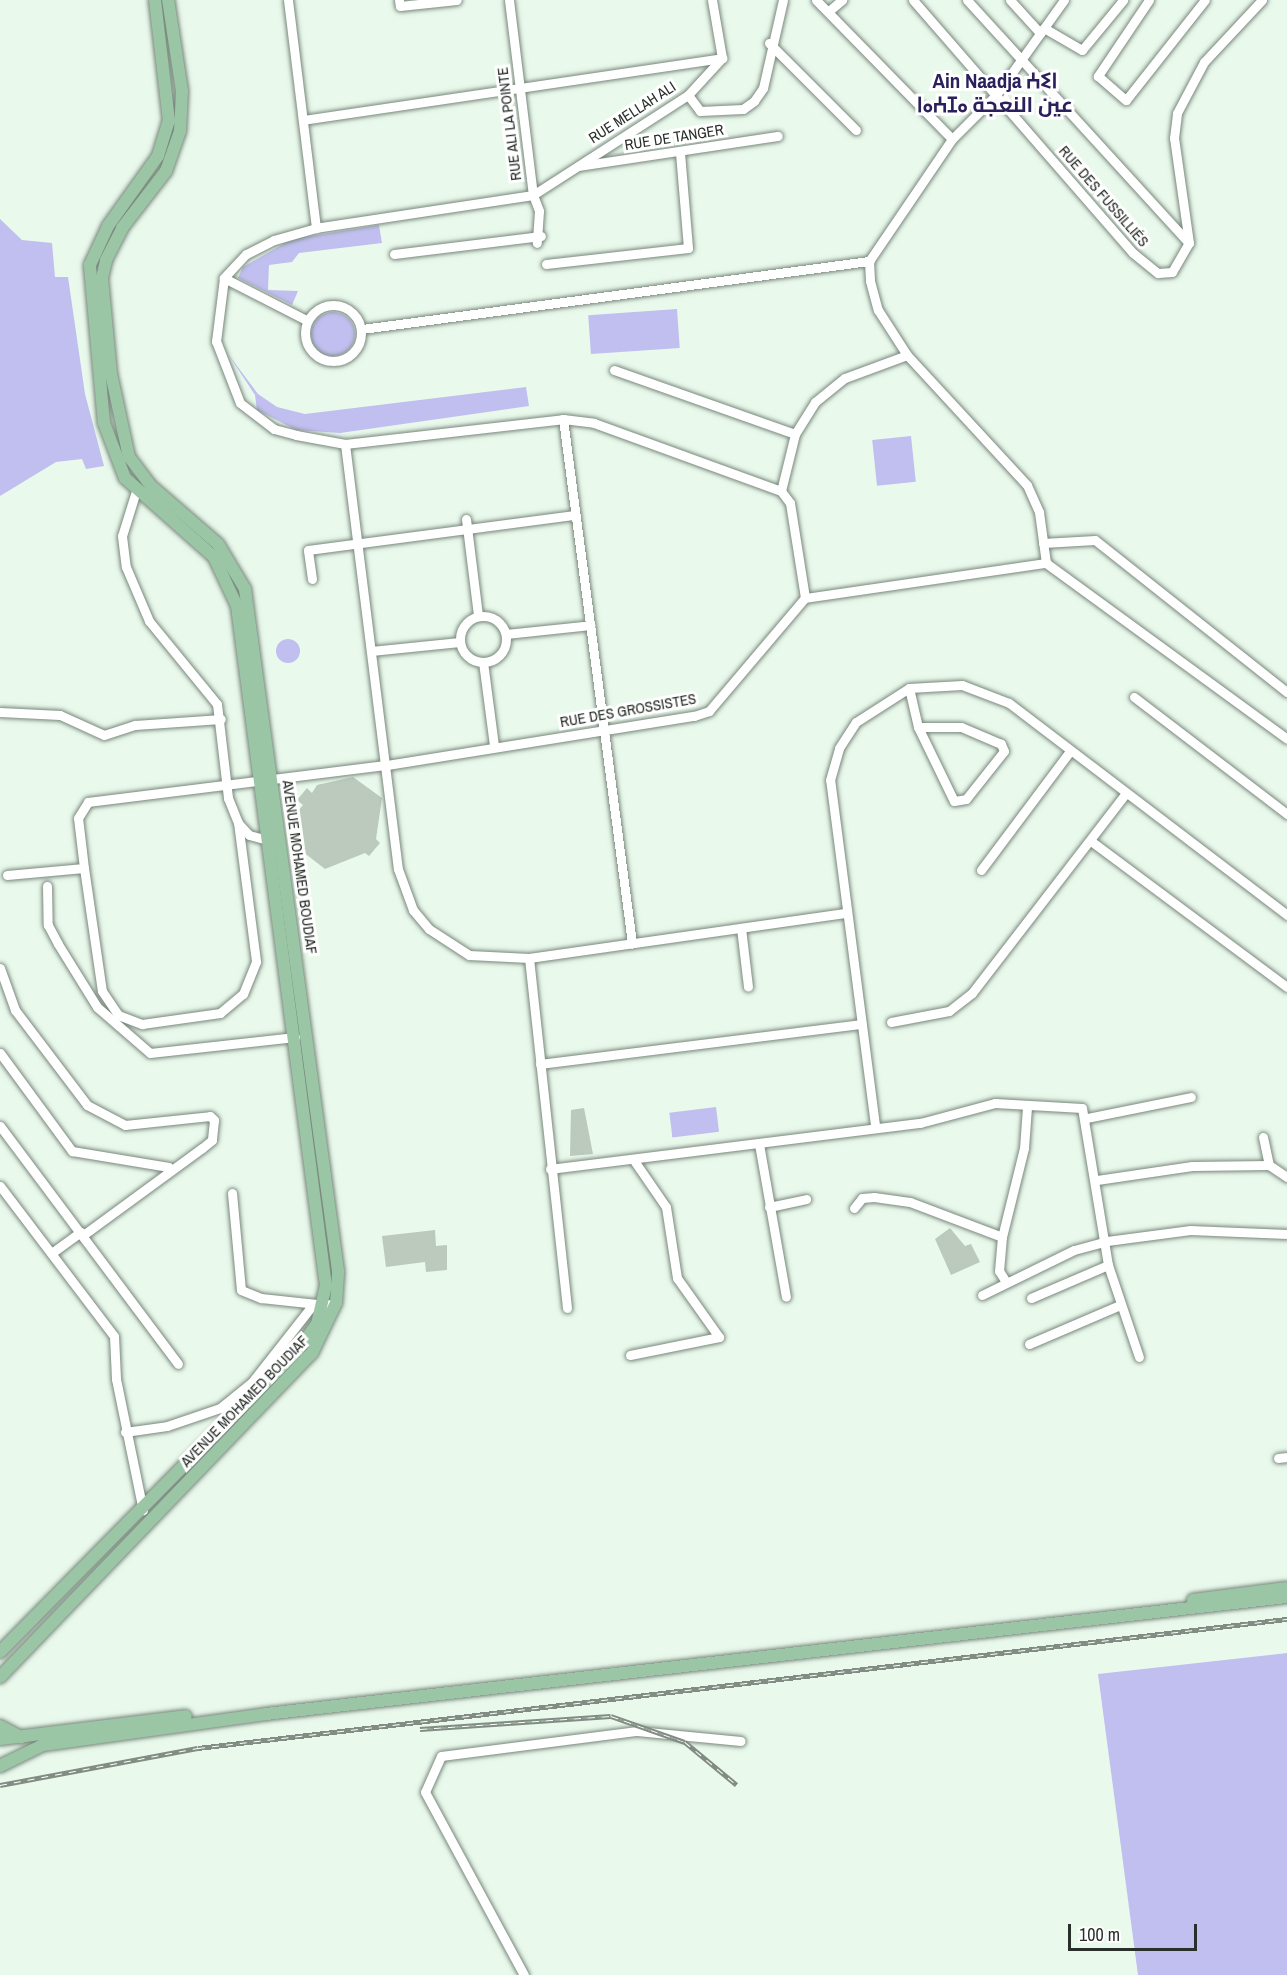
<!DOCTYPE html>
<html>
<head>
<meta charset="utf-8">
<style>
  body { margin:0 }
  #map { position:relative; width:1287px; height:1975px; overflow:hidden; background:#e9f9ec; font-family:"Archivo Narrow",Cairo,"Noto Sans Tifinagh",sans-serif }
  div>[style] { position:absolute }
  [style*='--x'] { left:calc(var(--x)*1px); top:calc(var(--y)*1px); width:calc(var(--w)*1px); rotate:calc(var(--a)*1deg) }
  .green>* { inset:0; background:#c1bff0; transform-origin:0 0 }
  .round { border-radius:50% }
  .building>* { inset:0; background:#bbcabd }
  .roads { filter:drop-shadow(0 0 2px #79877c) drop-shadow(0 0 2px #79877c) }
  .minor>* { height:9px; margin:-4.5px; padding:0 4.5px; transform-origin:4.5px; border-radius:4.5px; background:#fff }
  .minor>.ring { margin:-4.5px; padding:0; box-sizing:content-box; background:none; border:9px solid #fff; border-radius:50% }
  .major>* { height:12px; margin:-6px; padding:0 6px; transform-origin:6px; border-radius:6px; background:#9bc6a6 }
  .rail>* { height:4.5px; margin-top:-2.25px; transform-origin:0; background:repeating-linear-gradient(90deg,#fff 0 7px,#818c83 0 14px); box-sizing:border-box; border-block:2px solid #818c83 }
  span { translate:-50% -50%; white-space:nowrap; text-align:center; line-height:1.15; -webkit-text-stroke:6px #fff; paint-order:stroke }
  .street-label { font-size:15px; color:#292f2a }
  .district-label { font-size:21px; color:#2a205b; font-weight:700 }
  .scale { position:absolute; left:1068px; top:1924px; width:129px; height:27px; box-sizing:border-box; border:3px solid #292f2a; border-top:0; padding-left:8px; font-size:18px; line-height:21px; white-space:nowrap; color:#292f2a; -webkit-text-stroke:4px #fff; paint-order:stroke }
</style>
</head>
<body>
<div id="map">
  <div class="green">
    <i style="clip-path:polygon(0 219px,22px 240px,52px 243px,55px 277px,68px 277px,85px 394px,104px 466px,86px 469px,82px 459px,56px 462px,0 496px)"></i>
    <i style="clip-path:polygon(379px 225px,382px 243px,299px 253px,292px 262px,269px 265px,268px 290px,298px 291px,292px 305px,238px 278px,243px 267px,292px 239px)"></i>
    <i style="left:677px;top:309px;width:39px;height:89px;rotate:86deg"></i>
    <i class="round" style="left:311px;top:312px;width:44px;height:44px"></i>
    <i style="clip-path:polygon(228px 354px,258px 394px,277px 407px,305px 414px,526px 387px,529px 406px,340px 433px,296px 430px,257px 410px,255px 395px)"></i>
    <i style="left:911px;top:436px;width:46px;height:39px;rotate:84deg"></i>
    <i class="round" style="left:276px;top:639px;width:24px;height:24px"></i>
    <i style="left:716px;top:1107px;width:25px;height:47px;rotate:83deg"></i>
    <i style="clip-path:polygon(1287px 1653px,1287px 1975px,1138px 1975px,1098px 1674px)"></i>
  </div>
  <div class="building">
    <i style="clip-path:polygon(353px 777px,382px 798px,376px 839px,380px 843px,369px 856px,365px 853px,325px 869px,298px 848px,298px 811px,303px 805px,297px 800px,307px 788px,312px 793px,317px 785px)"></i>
    <i style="clip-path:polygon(584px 1108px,593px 1154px,570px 1156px,571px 1110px)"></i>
    <i style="clip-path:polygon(950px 1228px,965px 1246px,971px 1244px,980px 1262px,951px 1275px,935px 1239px)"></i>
    <i style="clip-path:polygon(435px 1230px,436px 1246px,447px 1245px,447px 1270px,426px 1272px,425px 1262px,386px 1267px,382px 1236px)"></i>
  </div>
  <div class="roads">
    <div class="minor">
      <i style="--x:288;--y:0;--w:230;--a:83"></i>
      <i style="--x:399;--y:0;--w:6;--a:81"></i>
      <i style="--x:400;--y:6;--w:57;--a:-6"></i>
      <i style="--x:509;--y:0;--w:196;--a:83"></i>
      <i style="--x:533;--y:195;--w:17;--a:69"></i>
      <i style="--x:539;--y:211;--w:32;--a:94"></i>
      <i style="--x:712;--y:0;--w:59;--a:80.2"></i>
      <i style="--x:722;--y:58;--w:50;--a:132.6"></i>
      <i style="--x:688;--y:95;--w:184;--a:147.2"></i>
      <i style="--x:533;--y:195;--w:219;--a:171.4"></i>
      <i style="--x:316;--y:228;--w:44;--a:164.1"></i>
      <i style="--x:274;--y:240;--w:31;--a:153"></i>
      <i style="--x:246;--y:254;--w:33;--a:133"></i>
      <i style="--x:224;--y:278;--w:64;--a:97.2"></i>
      <i style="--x:216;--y:341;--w:66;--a:68.8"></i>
      <i style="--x:240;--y:403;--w:43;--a:37.4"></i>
      <i style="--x:274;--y:429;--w:23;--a:15"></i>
      <i style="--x:296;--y:435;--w:50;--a:10.4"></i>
      <i style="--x:345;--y:444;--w:219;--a:-6.5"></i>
      <i style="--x:563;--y:419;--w:31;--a:7"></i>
      <i style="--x:594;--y:423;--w:199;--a:20"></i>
      <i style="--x:781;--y:491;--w:15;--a:53"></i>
      <i style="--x:790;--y:503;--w:96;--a:81"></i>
      <i style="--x:816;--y:0;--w:194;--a:45.6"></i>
      <i style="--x:913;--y:0;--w:335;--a:49"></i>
      <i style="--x:1133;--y:253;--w:32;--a:39"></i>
      <i style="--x:1158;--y:273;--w:14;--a:-4"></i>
      <i style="--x:1172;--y:272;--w:34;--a:-60"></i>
      <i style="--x:1189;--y:243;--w:106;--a:-98.1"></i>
      <i style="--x:1174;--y:138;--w:25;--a:-83"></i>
      <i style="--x:1177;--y:113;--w:58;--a:-62.1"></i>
      <i style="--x:1204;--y:62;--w:85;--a:-46.9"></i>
      <i style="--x:967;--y:0;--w:329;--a:47.6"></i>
      <i style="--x:1010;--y:0;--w:45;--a:47.7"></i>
      <i style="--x:1064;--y:0;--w:117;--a:125.6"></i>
      <i style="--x:996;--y:95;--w:62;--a:135"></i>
      <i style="--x:952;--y:139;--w:148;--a:124.2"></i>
      <i style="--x:869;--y:261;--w:20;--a:87"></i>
      <i style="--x:870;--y:281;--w:30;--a:75"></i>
      <i style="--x:878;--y:310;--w:54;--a:57.2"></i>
      <i style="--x:907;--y:355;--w:177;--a:47.3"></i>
      <i style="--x:1027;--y:485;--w:30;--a:66"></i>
      <i style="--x:1039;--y:512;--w:51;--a:82.2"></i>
      <i style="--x:1046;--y:563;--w:298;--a:36.1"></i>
      <i style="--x:1149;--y:0;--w:92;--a:123.9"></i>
      <i style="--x:1098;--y:76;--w:37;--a:41"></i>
      <i style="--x:1126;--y:100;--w:127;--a:-51.7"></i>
      <i style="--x:830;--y:10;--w:16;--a:-40"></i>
      <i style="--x:1044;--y:28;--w:44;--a:30.1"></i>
      <i style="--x:1082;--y:50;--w:65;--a:-50.6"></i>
      <i style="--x:769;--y:43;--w:123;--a:45"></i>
      <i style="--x:688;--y:95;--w:20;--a:53"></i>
      <i style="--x:700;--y:111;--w:43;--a:-2.7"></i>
      <i style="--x:743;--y:109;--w:14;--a:-36"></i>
      <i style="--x:754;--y:101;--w:16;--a:-55"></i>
      <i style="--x:763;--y:88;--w:90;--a:-77.2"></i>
      <i style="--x:303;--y:120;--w:424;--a:-8.4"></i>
      <i style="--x:579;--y:166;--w:201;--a:-8.6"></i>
      <i style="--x:394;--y:254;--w:148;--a:-7"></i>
      <i style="--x:546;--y:264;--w:143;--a:-6.4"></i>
      <i style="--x:688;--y:248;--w:95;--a:-94.8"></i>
      <i style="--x:224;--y:278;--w:94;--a:27.1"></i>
      <i class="ring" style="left:305px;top:305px;width:47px;height:47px"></i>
      <i style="--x:362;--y:329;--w:512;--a:-7.64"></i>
      <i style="--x:614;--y:370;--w:192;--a:19.5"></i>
      <i style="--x:563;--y:419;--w:529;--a:82.5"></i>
      <i style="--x:345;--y:444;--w:428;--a:82.9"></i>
      <i style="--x:398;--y:869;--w:44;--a:69.9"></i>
      <i style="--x:413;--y:910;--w:25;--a:50"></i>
      <i style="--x:429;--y:929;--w:48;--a:33"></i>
      <i style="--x:469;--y:955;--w:60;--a:2.9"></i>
      <i style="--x:529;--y:958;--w:319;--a:-8.1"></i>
      <i style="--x:136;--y:491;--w:47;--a:107.3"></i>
      <i style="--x:122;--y:536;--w:31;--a:83"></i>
      <i style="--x:126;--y:567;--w:59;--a:66.9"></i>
      <i style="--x:149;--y:621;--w:107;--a:50.7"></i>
      <i style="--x:217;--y:704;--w:95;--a:83.3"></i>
      <i style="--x:228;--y:798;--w:27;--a:68"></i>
      <i style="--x:238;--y:823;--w:16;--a:47"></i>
      <i style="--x:249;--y:835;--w:20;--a:15"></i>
      <i style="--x:781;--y:491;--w:59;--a:-76.2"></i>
      <i style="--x:795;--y:434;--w:38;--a:-58"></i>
      <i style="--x:815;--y:402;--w:38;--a:-39"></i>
      <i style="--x:845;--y:378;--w:66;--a:-20.4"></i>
      <i style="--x:466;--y:519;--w:98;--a:82.9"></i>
      <i style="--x:1043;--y:543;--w:52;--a:-3.3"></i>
      <i style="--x:1095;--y:540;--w:245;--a:38.4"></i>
      <i style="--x:312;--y:579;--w:29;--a:-98"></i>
      <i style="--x:308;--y:550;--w:269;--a:-7.5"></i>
      <i class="ring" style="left:460px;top:616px;width:37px;height:37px"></i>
      <i style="--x:506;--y:634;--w:85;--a:-6"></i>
      <i style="--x:371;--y:651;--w:89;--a:-5.8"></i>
      <i style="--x:483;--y:662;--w:85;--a:82.5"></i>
      <i style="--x:909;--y:688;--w:40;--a:77"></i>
      <i style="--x:918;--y:727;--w:82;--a:64.1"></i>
      <i style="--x:954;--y:801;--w:12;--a:-9"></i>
      <i style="--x:966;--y:799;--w:61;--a:-51.6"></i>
      <i style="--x:1004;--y:751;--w:8;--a:-113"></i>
      <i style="--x:1001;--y:744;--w:43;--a:-157"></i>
      <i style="--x:961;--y:727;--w:43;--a:180"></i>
      <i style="--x:1134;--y:697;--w:193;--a:37.4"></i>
      <i style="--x:0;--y:712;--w:60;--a:2.9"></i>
      <i style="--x:60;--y:715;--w:48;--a:24.4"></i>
      <i style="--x:104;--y:735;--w:33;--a:-18"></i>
      <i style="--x:135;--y:725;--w:86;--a:-4"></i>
      <i style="--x:1091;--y:841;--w:244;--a:36.7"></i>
      <i style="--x:84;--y:868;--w:124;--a:81.7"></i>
      <i style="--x:102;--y:991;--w:29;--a:56"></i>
      <i style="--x:118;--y:1015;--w:26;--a:21"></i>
      <i style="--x:142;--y:1024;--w:79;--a:-8"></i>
      <i style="--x:220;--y:1013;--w:30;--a:-40"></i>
      <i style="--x:243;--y:994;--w:35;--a:-68"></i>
      <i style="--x:256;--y:961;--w:139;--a:-97.4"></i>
      <i style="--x:981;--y:870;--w:149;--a:-53.2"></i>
      <i style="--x:7;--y:875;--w:77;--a:-5.2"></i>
      <i style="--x:84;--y:868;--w:50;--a:-96.8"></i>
      <i style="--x:78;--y:818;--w:19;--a:-58"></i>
      <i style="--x:88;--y:802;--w:301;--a:-7.1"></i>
      <i style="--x:387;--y:765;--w:311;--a:-9.1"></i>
      <i style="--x:694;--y:716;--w:16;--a:-18"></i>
      <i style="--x:709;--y:711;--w:148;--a:-49.7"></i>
      <i style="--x:805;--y:598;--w:244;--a:-8.3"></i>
      <i style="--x:47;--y:886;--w:39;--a:89"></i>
      <i style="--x:48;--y:925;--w:21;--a:62"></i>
      <i style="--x:58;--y:944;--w:74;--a:58.2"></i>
      <i style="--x:97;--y:1007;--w:70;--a:41"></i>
      <i style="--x:150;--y:1053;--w:146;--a:-6.3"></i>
      <i style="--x:741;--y:928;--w:59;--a:83.2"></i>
      <i style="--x:529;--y:958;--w:352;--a:83.8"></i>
      <i style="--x:0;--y:968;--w:45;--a:70.3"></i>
      <i style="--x:15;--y:1010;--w:119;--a:52.8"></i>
      <i style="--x:87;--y:1105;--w:43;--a:27.8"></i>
      <i style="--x:125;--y:1125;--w:85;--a:-6"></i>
      <i style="--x:210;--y:1116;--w:6;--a:45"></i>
      <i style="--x:214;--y:1120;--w:20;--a:96"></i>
      <i style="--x:212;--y:1140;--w:13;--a:141"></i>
      <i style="--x:202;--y:1148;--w:147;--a:143.8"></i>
      <i style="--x:891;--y:1022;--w:59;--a:-10.7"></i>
      <i style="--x:949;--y:1011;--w:29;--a:-38"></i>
      <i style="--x:972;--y:993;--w:252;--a:-52.4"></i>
      <i style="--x:0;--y:1053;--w:122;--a:53.7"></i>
      <i style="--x:72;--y:1151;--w:98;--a:9.4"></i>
      <i style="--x:540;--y:1064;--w:324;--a:-7.1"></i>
      <i style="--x:1087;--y:1118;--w:106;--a:-11.4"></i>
      <i style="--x:875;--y:1125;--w:348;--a:-97.4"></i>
      <i style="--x:830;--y:780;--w:33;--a:-74"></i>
      <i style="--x:839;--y:748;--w:31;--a:-57"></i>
      <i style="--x:856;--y:722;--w:63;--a:-32.7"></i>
      <i style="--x:909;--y:688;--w:53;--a:-3.2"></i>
      <i style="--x:962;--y:685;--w:50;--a:21"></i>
      <i style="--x:1009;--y:703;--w:350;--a:37.3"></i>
      <i style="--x:0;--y:1126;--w:297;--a:53.2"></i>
      <i style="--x:1263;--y:1137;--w:29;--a:78"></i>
      <i style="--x:1269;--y:1165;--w:22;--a:34"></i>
      <i style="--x:759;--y:1144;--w:155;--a:80"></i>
      <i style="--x:550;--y:1169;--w:373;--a:-7.1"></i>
      <i style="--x:920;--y:1123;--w:78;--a:-14.9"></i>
      <i style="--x:995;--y:1103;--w:87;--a:3.3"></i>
      <i style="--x:1082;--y:1108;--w:159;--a:80.6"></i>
      <i style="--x:1108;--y:1265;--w:97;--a:71.4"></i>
      <i style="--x:1097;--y:1180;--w:96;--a:-8.4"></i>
      <i style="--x:1192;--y:1166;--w:77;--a:-0.7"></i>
      <i style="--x:0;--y:1186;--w:188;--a:52.8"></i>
      <i style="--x:114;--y:1336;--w:43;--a:87.3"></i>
      <i style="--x:116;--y:1379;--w:134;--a:78.4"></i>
      <i style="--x:232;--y:1193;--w:97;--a:84.7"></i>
      <i style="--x:241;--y:1290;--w:22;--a:22"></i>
      <i style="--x:261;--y:1298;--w:56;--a:6.1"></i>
      <i style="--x:769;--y:1207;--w:38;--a:-12"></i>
      <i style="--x:854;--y:1208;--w:13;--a:-51"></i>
      <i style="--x:862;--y:1198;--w:12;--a:-5"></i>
      <i style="--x:874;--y:1197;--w:36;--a:8"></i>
      <i style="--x:910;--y:1202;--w:98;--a:20.8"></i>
      <i style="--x:53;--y:1252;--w:34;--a:-36"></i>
      <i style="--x:1006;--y:1282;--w:13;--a:-122"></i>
      <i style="--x:999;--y:1271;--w:34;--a:-85"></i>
      <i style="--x:1002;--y:1237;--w:92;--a:-76.1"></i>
      <i style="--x:1024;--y:1148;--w:41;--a:-85.8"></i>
      <i style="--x:982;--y:1295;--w:102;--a:-26.1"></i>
      <i style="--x:1074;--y:1250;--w:34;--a:-15"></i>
      <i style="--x:1107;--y:1241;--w:84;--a:-7.5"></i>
      <i style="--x:1190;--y:1230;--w:97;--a:2.4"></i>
      <i style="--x:1031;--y:1298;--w:84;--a:-23.2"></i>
      <i style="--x:1029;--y:1344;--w:99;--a:-23.2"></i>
      <i style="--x:630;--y:1355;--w:91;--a:-11.4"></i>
      <i style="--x:719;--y:1337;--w:72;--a:-125.4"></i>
      <i style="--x:677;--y:1278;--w:72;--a:-98.8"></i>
      <i style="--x:666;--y:1207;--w:58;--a:-124.5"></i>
      <i style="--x:125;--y:1432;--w:42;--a:-8.1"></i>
      <i style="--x:167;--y:1426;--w:56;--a:-18.8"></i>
      <i style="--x:220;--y:1408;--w:41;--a:-39.1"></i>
      <i style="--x:252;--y:1382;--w:95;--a:-51.8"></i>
      <i style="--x:311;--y:1307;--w:25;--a:-9"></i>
      <i style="--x:1278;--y:1458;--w:9;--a:-6"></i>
      <i style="--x:524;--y:1975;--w:208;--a:-118.4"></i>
      <i style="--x:425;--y:1792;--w:39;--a:-66"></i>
      <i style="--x:441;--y:1756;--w:198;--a:-7.3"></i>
      <i style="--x:637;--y:1731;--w:104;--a:5.5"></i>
    </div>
    <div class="major">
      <i style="--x:1193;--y:1600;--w:95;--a:-7.3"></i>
      <i style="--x:0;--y:1652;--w:424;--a:-45.4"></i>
      <i style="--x:298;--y:1350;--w:32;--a:-54"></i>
      <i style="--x:317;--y:1324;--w:39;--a:-77"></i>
      <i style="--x:326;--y:1286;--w:686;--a:-97.46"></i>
      <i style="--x:237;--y:606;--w:54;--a:-115.1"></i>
      <i style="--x:214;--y:557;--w:119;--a:-138.4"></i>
      <i style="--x:125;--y:478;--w:59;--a:-110.9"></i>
      <i style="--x:104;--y:423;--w:159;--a:-95.1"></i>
      <i style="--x:90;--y:265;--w:43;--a:-65.2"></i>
      <i style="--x:108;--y:226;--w:86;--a:-54.5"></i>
      <i style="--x:158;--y:156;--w:37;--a:-73"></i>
      <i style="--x:169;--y:121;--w:122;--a:-96.6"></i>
      <i style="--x:0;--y:1677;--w:450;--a:-46.1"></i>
      <i style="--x:312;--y:1353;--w:55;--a:-64.4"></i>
      <i style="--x:336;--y:1303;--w:32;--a:-86"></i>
      <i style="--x:338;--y:1271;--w:688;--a:-97.77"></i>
      <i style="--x:245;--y:589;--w:52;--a:-121"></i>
      <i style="--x:218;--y:544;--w:89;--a:-139.1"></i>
      <i style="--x:151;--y:486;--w:36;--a:-127"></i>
      <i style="--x:129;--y:457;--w:85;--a:-102.2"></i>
      <i style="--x:111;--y:374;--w:96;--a:-95.4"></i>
      <i style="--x:102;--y:278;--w:18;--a:-77"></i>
      <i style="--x:106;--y:260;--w:36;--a:-63"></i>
      <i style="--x:122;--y:228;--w:72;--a:-52.3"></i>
      <i style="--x:166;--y:171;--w:42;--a:-70.7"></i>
      <i style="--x:180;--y:131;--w:40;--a:-87.1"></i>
      <i style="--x:182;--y:91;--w:92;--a:-98.7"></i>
      <i style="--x:0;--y:1726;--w:24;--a:28"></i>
      <i style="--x:0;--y:1739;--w:187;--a:-7"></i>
      <i style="--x:0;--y:1766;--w:48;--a:-26"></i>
      <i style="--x:43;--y:1745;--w:225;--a:-7.9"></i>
      <i style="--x:266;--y:1714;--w:1028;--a:-6.54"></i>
    </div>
  </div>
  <div class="rail">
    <i style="--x:420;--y:1729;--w:191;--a:-3.9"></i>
    <i style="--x:611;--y:1716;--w:78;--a:19.4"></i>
    <i style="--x:685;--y:1742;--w:67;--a:39.6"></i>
    <i style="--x:0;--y:1785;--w:201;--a:-10.6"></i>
    <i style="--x:198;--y:1748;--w:1097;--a:-6.76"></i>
  </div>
  <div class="street-label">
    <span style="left:632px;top:112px;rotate:-33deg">RUE MELLAH ALI</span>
    <span style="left:509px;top:124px;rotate:-97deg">RUE ALI LA POINTE</span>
    <span style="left:674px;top:137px;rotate:-9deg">RUE DE TANGER</span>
    <span style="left:1104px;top:196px;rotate:49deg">RUE DES FUSSILLIÉS</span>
    <span style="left:628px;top:710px;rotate:-10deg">RUE DES GROSSISTES</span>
    <span style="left:300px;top:867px;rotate:82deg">AVENUE MOHAMED BOUDIAF</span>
    <span style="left:244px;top:1401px;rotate:-46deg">AVENUE MOHAMED BOUDIAF</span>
  </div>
  <div class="district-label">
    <span style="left:995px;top:93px">Ain Naadja ⵄⵉⵏ<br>ⵏⴰⵄⵊⴰ عين النعجة</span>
  </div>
  <div class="scale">100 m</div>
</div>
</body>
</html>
